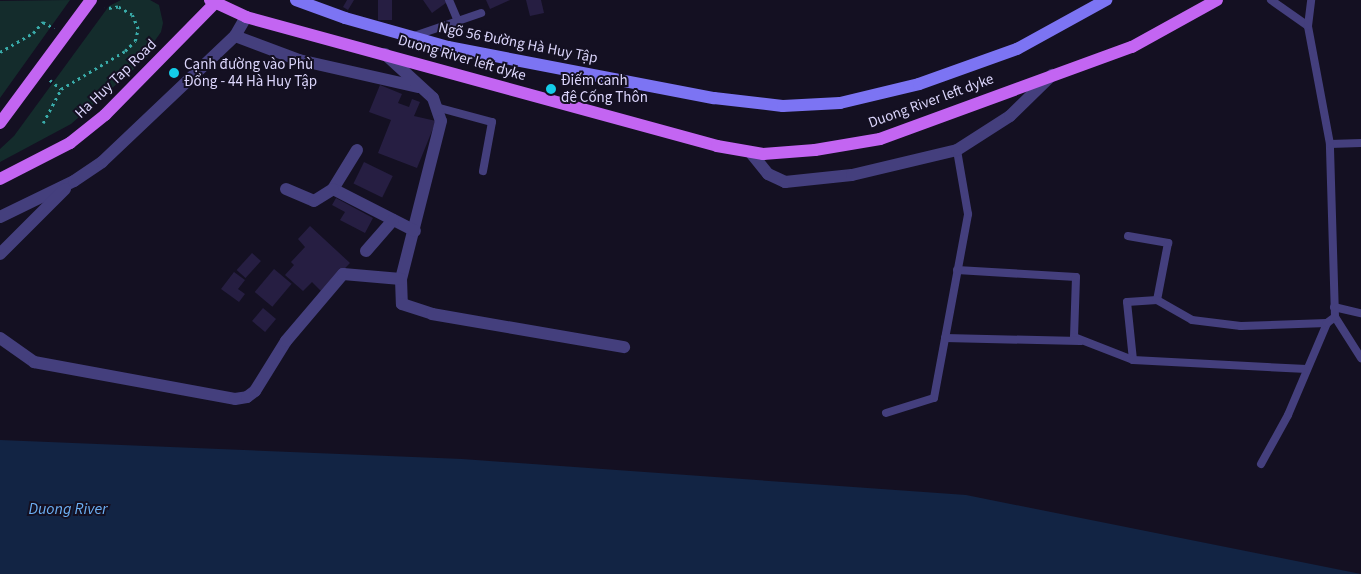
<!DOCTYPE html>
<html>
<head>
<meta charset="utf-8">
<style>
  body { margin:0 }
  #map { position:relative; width:1361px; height:574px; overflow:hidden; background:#141022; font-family:"Source Sans 3",sans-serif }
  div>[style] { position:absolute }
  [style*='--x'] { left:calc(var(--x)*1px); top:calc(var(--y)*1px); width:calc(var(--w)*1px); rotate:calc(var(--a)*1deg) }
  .green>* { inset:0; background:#142c2c }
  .water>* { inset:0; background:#122444 }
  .building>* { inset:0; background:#261e42; transform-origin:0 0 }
  .path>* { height:2.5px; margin-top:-1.25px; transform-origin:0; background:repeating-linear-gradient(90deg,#39aba9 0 2.5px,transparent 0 6.5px) }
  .lane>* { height:8px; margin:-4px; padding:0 4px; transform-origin:4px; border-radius:4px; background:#443f7d }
  .street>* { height:12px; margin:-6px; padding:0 6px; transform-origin:6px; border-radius:6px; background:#443f7d }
  .secondary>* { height:12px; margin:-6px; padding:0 6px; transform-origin:6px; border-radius:6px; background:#7c74f3 }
  .primary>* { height:12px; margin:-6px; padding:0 6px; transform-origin:6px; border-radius:6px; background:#c365f2 }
  .dots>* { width:14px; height:14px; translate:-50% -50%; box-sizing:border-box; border:2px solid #141022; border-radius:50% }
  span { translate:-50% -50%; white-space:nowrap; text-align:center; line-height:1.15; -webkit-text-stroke:4px #141022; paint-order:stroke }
  .street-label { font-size:15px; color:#dbd5fb }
  .poi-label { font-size:15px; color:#dbd5fb }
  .left { translate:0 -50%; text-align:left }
  .water-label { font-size:16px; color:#6caff3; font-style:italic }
</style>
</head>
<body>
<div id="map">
  <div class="green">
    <i style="clip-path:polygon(70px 0,0 98px,0 1px)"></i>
    <i style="clip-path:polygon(121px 0,150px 0,159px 5px,163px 23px,161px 32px,149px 49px,150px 55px,71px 124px,0 162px,0 149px,14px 136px,109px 6px)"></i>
  </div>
  <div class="water">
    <i style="clip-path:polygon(0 440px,462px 459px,966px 495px,1361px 574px,0 574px)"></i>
  </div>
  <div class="building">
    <i style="clip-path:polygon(347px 0,354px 0,348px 10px,343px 7px)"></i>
    <i style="left:378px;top:0;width:14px;height:20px"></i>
    <i style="clip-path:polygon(423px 0,450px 0,432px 13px)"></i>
    <i style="clip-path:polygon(486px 0,510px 0,490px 9px)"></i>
    <i style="clip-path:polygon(526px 0,541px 0,544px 13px,530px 16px)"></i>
    <i style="clip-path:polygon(380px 85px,402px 94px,398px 103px,409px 107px,412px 99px,420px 102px,414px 116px,436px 121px,417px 168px,378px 153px,391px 120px,369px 112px)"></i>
    <i style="left:364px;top:162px;width:32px;height:24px;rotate:26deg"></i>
    <i style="clip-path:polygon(336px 198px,373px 218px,365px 233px,340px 220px,345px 212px,332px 205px)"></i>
    <i style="clip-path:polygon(310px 226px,350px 263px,322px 292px,312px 282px,303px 291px,285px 275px,294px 265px,291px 262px,305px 247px,298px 239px)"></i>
    <i style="left:252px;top:253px;width:12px;height:23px;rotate:42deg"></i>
    <i style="left:274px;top:269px;width:23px;height:30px;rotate:40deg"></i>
    <i style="clip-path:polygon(234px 272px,245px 280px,238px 289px,245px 294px,239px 302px,221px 289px)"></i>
    <i style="left:263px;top:308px;width:17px;height:17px;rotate:40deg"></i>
  </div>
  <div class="path">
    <i style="--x:0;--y:52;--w:38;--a:-30"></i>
    <i style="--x:33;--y:33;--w:15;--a:-48"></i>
    <i style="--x:43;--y:22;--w:13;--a:29"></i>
    <i style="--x:50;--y:80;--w:14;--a:39"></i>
    <i style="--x:43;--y:123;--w:38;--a:-62"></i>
    <i style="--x:61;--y:89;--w:74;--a:-30.7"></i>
    <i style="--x:125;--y:51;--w:14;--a:-45"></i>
    <i style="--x:135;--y:41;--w:12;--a:-76"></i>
    <i style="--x:138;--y:29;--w:15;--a:-113"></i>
    <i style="--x:132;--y:15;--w:16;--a:-150"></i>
    <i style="--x:118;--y:7;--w:13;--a:171"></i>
  </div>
  <div class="lane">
    <i style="--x:449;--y:0;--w:23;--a:67"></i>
    <i style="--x:1271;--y:0;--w:45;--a:35.1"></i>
    <i style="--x:414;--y:36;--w:71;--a:-18.9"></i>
    <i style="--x:436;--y:107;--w:58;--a:15"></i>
    <i style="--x:492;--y:122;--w:50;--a:100.4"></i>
    <i style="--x:1330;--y:144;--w:31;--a:-2"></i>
    <i style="--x:1128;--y:236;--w:41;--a:9.9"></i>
    <i style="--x:1168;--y:243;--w:58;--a:100.9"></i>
    <i style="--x:1157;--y:300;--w:30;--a:176"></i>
    <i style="--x:1127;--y:302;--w:58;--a:84.1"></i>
    <i style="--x:957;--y:270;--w:119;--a:3.4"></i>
    <i style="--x:1076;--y:277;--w:60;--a:91.9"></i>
    <i style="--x:1074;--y:337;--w:63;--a:21.3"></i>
    <i style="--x:1133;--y:360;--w:174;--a:3"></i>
    <i style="--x:1157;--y:300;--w:40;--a:29.7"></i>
    <i style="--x:1192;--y:320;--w:49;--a:7"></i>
    <i style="--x:1241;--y:326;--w:86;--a:-2"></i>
    <i style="--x:1334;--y:307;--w:28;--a:13"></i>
    <i style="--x:1335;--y:317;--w:49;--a:57.6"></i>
    <i style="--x:945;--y:338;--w:135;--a:1.3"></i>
    <i style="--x:886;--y:413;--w:50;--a:-17.4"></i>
    <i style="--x:934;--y:398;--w:187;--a:-79.5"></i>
    <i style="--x:968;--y:214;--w:65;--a:-99.8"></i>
    <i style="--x:1261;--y:464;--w:56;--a:-61.1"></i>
    <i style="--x:1288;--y:415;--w:100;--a:-67"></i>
    <i style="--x:1327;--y:323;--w:10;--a:-37"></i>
    <i style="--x:1335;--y:317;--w:173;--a:-91.7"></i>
    <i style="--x:1330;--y:144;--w:120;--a:-100.6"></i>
    <i style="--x:1308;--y:26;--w:26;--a:-83"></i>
  </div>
  <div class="street">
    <i style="--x:235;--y:36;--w:68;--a:20.6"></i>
    <i style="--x:299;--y:60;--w:123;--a:12.7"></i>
    <i style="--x:385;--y:54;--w:65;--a:42.5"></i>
    <i style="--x:433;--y:98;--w:24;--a:71"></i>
    <i style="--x:441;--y:121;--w:163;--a:104.2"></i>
    <i style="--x:401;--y:279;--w:25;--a:88"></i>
    <i style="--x:402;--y:304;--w:32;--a:18"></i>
    <i style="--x:432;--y:314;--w:195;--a:9.8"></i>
    <i style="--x:357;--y:150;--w:46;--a:121.6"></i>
    <i style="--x:333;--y:189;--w:92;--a:27.1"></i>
    <i style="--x:751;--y:153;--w:27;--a:51"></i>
    <i style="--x:768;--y:174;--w:19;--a:25"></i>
    <i style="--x:785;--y:182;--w:67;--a:-6"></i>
    <i style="--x:852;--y:175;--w:108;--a:-13.4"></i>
    <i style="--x:957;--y:150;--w:63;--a:-32.7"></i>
    <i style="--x:1010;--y:116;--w:59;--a:-44.3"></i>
    <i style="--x:286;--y:189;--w:30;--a:23"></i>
    <i style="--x:314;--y:201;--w:22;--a:-32"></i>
    <i style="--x:0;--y:217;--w:82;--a:-25.9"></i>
    <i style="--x:74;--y:181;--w:34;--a:-34"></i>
    <i style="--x:102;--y:162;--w:183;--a:-43.5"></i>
    <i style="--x:235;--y:36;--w:22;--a:-60"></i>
    <i style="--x:366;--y:251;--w:41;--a:-48.9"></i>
    <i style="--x:0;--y:254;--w:92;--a:-45"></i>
    <i style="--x:0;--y:338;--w:42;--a:35.2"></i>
    <i style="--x:34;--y:362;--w:204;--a:10.4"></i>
    <i style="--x:235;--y:399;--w:12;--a:-9"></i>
    <i style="--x:247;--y:397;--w:10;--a:-37"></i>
    <i style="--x:255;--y:391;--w:59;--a:-58.2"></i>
    <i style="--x:286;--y:341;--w:88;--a:-49.6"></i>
    <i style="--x:343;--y:274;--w:58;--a:4.9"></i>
  </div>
  <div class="secondary">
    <i style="--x:296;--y:0;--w:52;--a:20.2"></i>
    <i style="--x:345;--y:18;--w:107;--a:15.7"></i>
    <i style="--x:448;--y:47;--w:271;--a:10.9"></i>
    <i style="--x:714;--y:98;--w:69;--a:6.6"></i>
    <i style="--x:783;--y:106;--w:57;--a:-3"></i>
    <i style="--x:840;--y:103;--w:81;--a:-13.5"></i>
    <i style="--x:919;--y:84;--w:104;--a:-19.7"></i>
    <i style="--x:1017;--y:49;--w:102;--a:-28.8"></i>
  </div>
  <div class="primary">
    <i style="--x:210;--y:0;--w:40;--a:25"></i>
    <i style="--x:246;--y:17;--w:488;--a:15.3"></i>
    <i style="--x:717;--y:146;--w:47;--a:9.9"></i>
    <i style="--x:763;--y:154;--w:52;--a:-4.4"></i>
    <i style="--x:815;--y:150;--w:66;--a:-9.6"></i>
    <i style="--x:880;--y:139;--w:268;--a:-20.1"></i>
    <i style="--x:1132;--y:47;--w:97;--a:-28.9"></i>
    <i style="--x:0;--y:123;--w:153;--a:-53.5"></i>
    <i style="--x:0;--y:179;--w:79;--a:-27.2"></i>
    <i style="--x:70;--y:143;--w:45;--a:-38.7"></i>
    <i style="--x:105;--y:115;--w:161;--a:-45.5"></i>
  </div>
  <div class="dots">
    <i style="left:174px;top:73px;background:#14cce9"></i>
    <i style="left:551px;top:89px;background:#14cce9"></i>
  </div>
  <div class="street-label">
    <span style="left:518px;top:43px;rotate:11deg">Ngõ 56 Đường Hà Huy Tập</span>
    <span style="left:462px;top:58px;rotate:16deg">Duong River left dyke</span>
    <span style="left:116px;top:79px;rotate:-44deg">Ha Huy Tap Road</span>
    <span style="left:931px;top:101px;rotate:-20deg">Duong River left dyke</span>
  </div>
  <div class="poi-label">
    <span class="left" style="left:184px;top:73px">Cạnh đường vào Phù<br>Đổng - 44 Hà Huy Tập</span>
    <span class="left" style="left:561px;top:89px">Điếm canh<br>đê Cống Thôn</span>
  </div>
  <div class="water-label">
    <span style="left:68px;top:509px">Duong River</span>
  </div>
</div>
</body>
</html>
